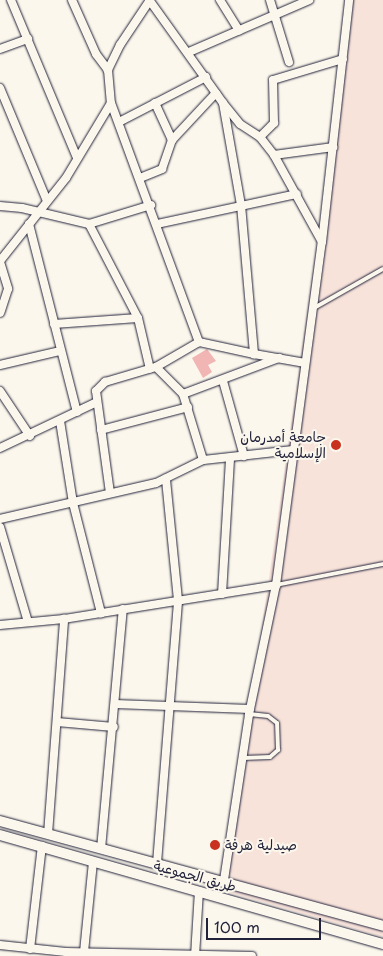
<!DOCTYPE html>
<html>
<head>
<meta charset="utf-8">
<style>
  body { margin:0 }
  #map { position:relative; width:383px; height:956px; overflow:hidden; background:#fbf7ec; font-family:"Playpen Sans","Playpen Sans Arabic",sans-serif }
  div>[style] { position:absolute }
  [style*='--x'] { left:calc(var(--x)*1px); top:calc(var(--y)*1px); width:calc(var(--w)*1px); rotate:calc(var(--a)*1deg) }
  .built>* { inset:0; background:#f8e3db }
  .building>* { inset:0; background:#f1b5b3 }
  .roads { filter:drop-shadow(0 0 1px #22223b) drop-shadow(0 0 1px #22223b) }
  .service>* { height:4px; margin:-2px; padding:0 2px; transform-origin:2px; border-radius:2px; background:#fbf7ec }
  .minor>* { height:8px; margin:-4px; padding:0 4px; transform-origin:4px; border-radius:4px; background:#fbf7ec }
  .secondary>* { height:10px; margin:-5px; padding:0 5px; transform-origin:5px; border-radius:5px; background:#fbf7ec }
  .dots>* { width:14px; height:14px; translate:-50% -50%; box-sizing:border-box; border:2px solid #fbf7ec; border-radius:50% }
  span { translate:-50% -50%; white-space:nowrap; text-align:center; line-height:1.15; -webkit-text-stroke:4px #fbf7ec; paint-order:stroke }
  .poi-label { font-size:14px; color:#22223b }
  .right { translate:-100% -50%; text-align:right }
  .left { translate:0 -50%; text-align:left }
  .street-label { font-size:14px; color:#22223b }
  .scale { position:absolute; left:206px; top:918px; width:115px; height:22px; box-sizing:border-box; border:2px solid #22223b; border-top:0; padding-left:6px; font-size:15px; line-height:18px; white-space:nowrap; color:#22223b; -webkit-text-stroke:4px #fbf7ec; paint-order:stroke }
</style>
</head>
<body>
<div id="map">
  <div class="built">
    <i style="clip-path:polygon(352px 0,383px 0,383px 937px,224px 891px)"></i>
  </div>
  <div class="building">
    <i style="clip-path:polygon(207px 349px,216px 361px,208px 365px,212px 372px,203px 378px,192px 358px)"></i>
  </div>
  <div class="roads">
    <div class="service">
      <i style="--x:314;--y:308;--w:79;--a:-29.5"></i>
      <i style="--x:276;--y:585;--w:109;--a:-11.1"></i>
      <i style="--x:243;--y:758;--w:27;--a:-2"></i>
      <i style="--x:270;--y:757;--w:11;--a:-41"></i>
      <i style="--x:278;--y:750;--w:27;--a:-92"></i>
      <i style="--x:277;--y:723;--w:11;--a:-142"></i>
      <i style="--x:268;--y:716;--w:19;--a:-174"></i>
    </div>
    <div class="minor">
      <i style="--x:11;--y:0;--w:171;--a:67.3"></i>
      <i style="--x:72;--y:0;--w:59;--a:66"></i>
      <i style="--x:96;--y:54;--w:20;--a:53"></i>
      <i style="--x:150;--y:0;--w:54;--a:123.7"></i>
      <i style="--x:120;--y:45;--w:28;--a:116"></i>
      <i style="--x:108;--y:70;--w:33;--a:85"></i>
      <i style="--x:111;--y:103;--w:255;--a:69.8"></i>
      <i style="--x:199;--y:342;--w:56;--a:12.3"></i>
      <i style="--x:220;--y:0;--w:36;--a:58"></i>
      <i style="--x:270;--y:0;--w:65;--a:73"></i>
      <i style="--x:150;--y:1;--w:125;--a:54.4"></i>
      <i style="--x:223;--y:103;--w:27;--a:51"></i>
      <i style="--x:240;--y:124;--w:24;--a:33"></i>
      <i style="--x:260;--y:137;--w:23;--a:52"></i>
      <i style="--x:274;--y:155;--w:99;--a:61.1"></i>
      <i style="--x:0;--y:49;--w:30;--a:-20"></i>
      <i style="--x:189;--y:52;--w:131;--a:-23.4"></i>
      <i style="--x:0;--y:88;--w:122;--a:67.4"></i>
      <i style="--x:155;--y:103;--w:41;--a:65.3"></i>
      <i style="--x:223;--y:103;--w:104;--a:80"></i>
      <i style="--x:241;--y:205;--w:150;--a:85"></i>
      <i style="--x:254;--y:354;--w:52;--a:10"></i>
      <i style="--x:119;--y:122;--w:98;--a:-27.3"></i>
      <i style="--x:260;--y:137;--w:20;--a:-45"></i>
      <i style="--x:274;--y:123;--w:43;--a:-91.3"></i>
      <i style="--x:273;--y:80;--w:73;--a:-16.7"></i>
      <i style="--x:274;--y:155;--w:60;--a:-7.7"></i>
      <i style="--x:140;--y:178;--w:24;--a:-22"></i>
      <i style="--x:162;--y:169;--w:31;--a:-71"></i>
      <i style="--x:172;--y:140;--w:64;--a:-46.9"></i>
      <i style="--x:0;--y:206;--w:22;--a:5"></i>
      <i style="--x:22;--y:208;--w:69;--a:13.4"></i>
      <i style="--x:89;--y:224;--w:65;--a:-17"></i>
      <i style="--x:29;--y:224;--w:194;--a:75.7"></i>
      <i style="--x:89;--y:224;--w:106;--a:62.5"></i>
      <i style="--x:138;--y:318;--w:52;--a:76.8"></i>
      <i style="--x:157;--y:224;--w:143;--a:-12.1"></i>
      <i style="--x:0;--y:261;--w:106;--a:-51.5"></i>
      <i style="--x:66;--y:178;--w:87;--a:-59"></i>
      <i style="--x:0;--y:262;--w:28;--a:73"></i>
      <i style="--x:8;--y:289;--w:25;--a:108"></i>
      <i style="--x:54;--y:324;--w:84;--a:-4.1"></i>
      <i style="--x:0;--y:365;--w:62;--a:-13.1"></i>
      <i style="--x:156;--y:367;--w:38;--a:45"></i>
      <i style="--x:183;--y:394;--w:69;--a:73.1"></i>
      <i style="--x:223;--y:381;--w:78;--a:74.4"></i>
      <i style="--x:0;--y:391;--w:54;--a:56.3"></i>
      <i style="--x:183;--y:394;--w:103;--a:-20.6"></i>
      <i style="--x:60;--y:421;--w:83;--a:81"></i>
      <i style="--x:73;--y:503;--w:114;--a:75.7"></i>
      <i style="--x:101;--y:430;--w:90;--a:-14.8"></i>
      <i style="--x:0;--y:448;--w:107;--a:-25.4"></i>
      <i style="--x:110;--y:493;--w:103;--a:-97.8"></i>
      <i style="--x:96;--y:391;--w:13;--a:-45"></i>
      <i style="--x:105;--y:382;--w:53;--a:-16.4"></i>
      <i style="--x:156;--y:367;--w:50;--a:-30.2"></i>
      <i style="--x:0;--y:519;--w:160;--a:-13"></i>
      <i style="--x:156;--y:483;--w:52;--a:-26.1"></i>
      <i style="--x:203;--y:460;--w:91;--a:-6.3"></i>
      <i style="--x:0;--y:527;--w:99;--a:73.6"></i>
      <i style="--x:222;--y:594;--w:136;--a:-86.6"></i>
      <i style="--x:0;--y:625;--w:64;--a:-5.4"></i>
      <i style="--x:64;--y:619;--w:215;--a:-9.1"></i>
      <i style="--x:115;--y:704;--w:135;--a:2.1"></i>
      <i style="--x:57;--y:722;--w:57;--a:5"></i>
      <i style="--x:48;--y:834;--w:216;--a:-85.7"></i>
      <i style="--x:101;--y:849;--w:241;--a:-84.8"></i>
      <i style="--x:157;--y:863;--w:264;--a:-85.4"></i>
      <i style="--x:178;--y:600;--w:122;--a:-95.7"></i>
      <i style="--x:224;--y:880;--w:168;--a:-81.4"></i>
      <i style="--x:249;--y:714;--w:132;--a:-78.2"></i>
      <i style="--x:276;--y:585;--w:346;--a:-82.4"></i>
      <i style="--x:322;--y:242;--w:244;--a:-83.6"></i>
      <i style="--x:0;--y:945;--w:66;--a:6.1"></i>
      <i style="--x:66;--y:952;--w:186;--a:1.2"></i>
      <i style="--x:30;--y:949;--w:104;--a:-83.4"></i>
      <i style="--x:84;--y:952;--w:90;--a:-84.3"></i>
      <i style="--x:195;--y:956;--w:65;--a:-86.5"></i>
    </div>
    <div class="secondary">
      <i style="--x:0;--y:821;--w:397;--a:15.3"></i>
      <i style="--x:0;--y:835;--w:398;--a:15.9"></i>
    </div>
  </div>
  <div class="dots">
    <i style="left:336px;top:445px;background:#c8321e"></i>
    <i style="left:215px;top:845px;background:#c8321e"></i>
  </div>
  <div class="poi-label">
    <span class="right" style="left:326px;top:445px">جامعة أمدرمان<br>الإسلامية</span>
    <span class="left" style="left:225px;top:845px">صيدلية هرفة</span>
  </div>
  <div class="street-label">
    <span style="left:195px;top:876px;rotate:15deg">طريق الجموعية</span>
  </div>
  <div class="scale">100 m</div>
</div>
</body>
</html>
